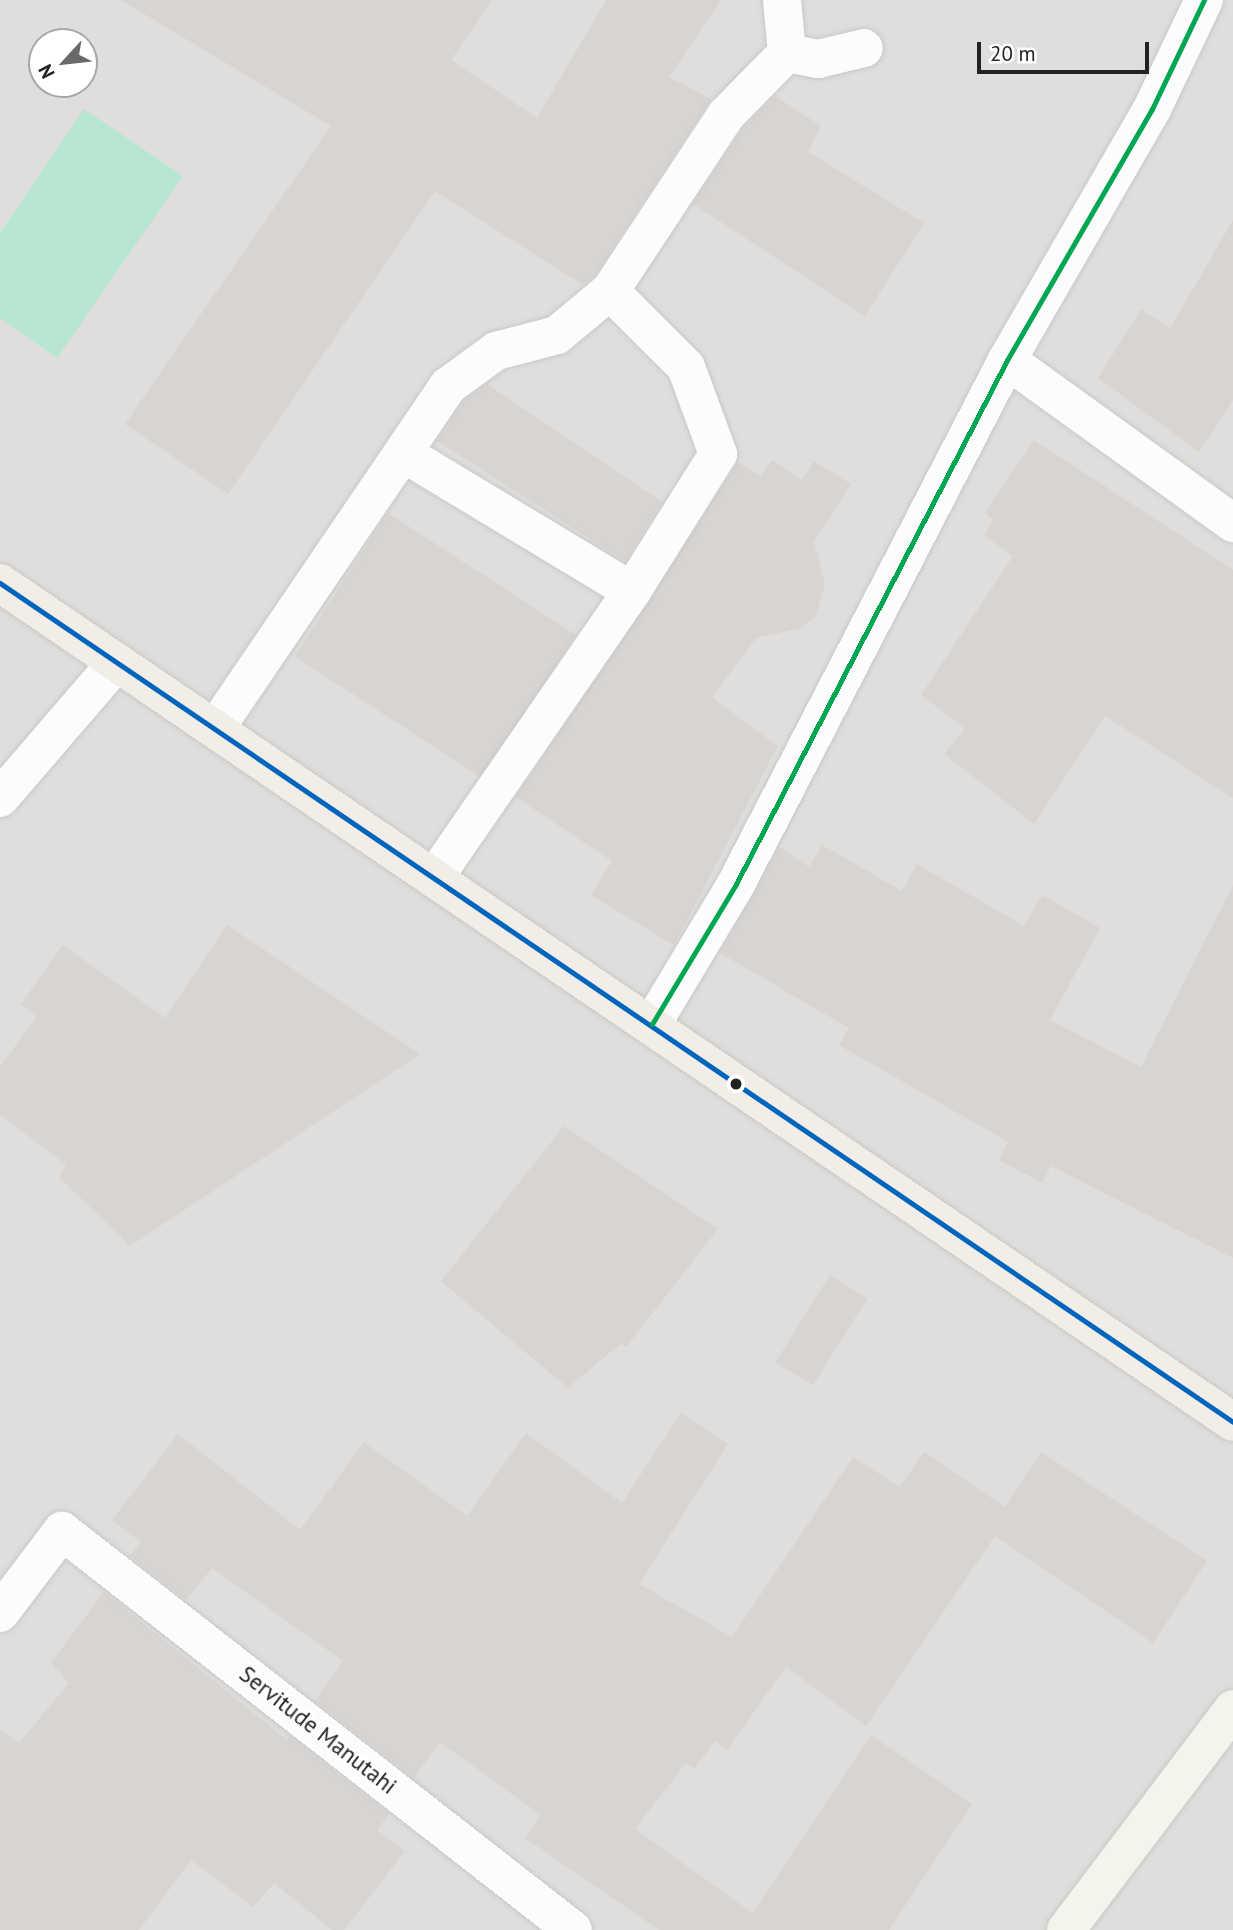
<!DOCTYPE html>
<html>
<head>
<meta charset="utf-8">
<style>
  body { margin:0 }
  #map { position:relative; width:1233px; height:1930px; overflow:hidden; background:#f0eeeb; font-family:"PT Sans",sans-serif }
  div>[style] { position:absolute }
  [style*='--x'] { left:calc(var(--x)*1px); top:calc(var(--y)*1px); width:calc(var(--w)*1px); rotate:calc(var(--a)*1deg) }
  .residential>* { inset:0; background:#dfdedc }
  .pitch>* { inset:0; background:#b7e6d2 }
  .building>* { inset:0; background:#d7d4d2; transform-origin:0 0 }
  .roads { filter:drop-shadow(0 0 2px #c9c8c7) drop-shadow(0 0 2px #c9c8c7) }
  .minor>* { height:38px; margin:-19px; padding:0 19px; transform-origin:19px; border-radius:19px; background:#fdfcfc }
  .secondary>* { height:38px; margin:-19px; padding:0 19px; transform-origin:19px; border-radius:19px; background:#f4f4ed }
  .primary>* { height:38px; margin:-19px; padding:0 19px; transform-origin:19px; border-radius:19px; background:#f3ede7 }
  .bus-1>* { height:5px; margin:-2.5px; padding:0 2.5px; transform-origin:2.5px; border-radius:2.5px; background:#0065bd }
  .bus-2>* { height:5px; margin:-2.5px; padding:0 2.5px; transform-origin:2.5px; border-radius:2.5px; background:#00a651 }
  .dots>* { width:19px; height:19px; translate:-50% -50%; box-sizing:border-box; border:4px solid #fff; border-radius:50% }
  span { translate:-50% -50%; white-space:nowrap; text-align:center; line-height:1.15; -webkit-text-stroke:6px #fff; paint-order:stroke }
  .street-label { font-size:23px; color:#222 }
  .north { position:absolute; left:28px; top:28px; width:70px; height:70px; box-sizing:border-box; background:#fff; border:2px solid #a7a7a7; border-radius:50%; rotate:243deg; font-size:19px; font-weight:700; line-height:28px; text-align:center; color:#222 }
  .north::after { content:''; display:block; margin:auto; width:24px; height:32px; background:#6a6968; clip-path:polygon(50% 0,100% 100%,50% 72%,0 100%) }
  .scale { position:absolute; left:977px; top:42px; width:172px; height:32px; box-sizing:border-box; border:4px solid #222; border-top:0; padding-left:9px; font-size:21px; line-height:24px; white-space:nowrap; color:#222; -webkit-text-stroke:5px #fff; paint-order:stroke }
</style>
</head>
<body>
<div id="map">
  <div class="residential">
    <i style="clip-path:polygon(evenodd,0 0,1233px 0,1233px 1930px,0 1930px,0 0,42px 42px,84px 42px,84px 84px,42px 84px,42px 42px)"></i>
  </div>
  <div class="pitch">
    <i style="clip-path:polygon(84px 109px,183px 176px,57px 358px,0 318px,0 233px)"></i>
  </div>
  <div class="building">
    <i style="clip-path:polygon(121px 0,492px 0,451px 60px,537px 118px,606px 0,721px 0,669px 77px,711px 99px,594px 276px,583px 285px,435px 191px,228px 494px,125px 424px,331px 126px)"></i>
    <i style="clip-path:polygon(775px 96px,821px 126px,808px 152px,924px 223px,865px 316px,693px 204px,743px 129px)"></i>
    <i style="clip-path:polygon(1233px 220px,1233px 400px,1199px 452px,1098px 378px,1141px 309px,1170px 329px)"></i>
    <i style="clip-path:polygon(487px 384px,662px 502px,625px 561px,437px 441px,464px 401px)"></i>
    <i style="clip-path:polygon(1034px 440px,1233px 570px,1233px 798px,1105px 716px,1034px 824px,944px 754px,965px 728px,921px 695px,1013px 556px,984px 535px,994px 520px,985px 512px)"></i>
    <i style="clip-path:polygon(772px 460px,802px 480px,814px 461px,851px 484px,814px 542px,825px 584px,816px 616px,800px 628px,756px 638px,712px 698px,778px 746px,674px 945px,591px 895px,612px 861px,516px 797px,738px 463px,761px 476px)"></i>
    <i style="left:388px;top:513px;width:224px;height:171px;rotate:33deg"></i>
    <i style="clip-path:polygon(822px 845px,902px 891px,917px 864px,1024px 926px,1042px 895px,1100px 928px,1050px 1020px,1141px 1067px,1233px 885px,1233px 1258px,1051px 1166px,1042px 1183px,999px 1160px,1008px 1142px,839px 1045px,849px 1028px,720px 953px,780px 847px,809px 867px)"></i>
    <i style="clip-path:polygon(227px 925px,420px 1054px,130px 1246px,59px 1177px,66px 1165px,0 1115px,0 1067px,37px 1016px,21px 1004px,63px 945px,165px 1018px)"></i>
    <i style="clip-path:polygon(564px 1126px,718px 1229px,626px 1347px,621px 1343px,568px 1388px,441px 1281px)"></i>
    <i style="left:830px;top:1275px;width:44px;height:103px;rotate:32deg"></i>
    <i style="clip-path:polygon(681px 1413px,728px 1444px,639px 1584px,732px 1637px,853px 1457px,900px 1487px,924px 1452px,1005px 1507px,1041px 1452px,1207px 1561px,1153px 1643px,995px 1536px,866px 1726px,786px 1667px,727px 1750px,716px 1741px,694px 1768px,686px 1763px,635px 1829px,753px 1913px,871px 1735px,972px 1804px,889px 1930px,659px 1930px,525px 1838px,541px 1815px,440px 1742px,414px 1778px,315px 1701px,343px 1661px,212px 1568px,186px 1600px,130px 1556px,141px 1542px,112px 1520px,178px 1434px,300px 1530px,364px 1442px,467px 1516px,526px 1433px,622px 1503px)"></i>
    <i style="clip-path:polygon(104px 1592px,287px 1740px,289px 1736px,389px 1814px,377px 1830px,405px 1851px,344px 1930px,332px 1930px,274px 1883px,253px 1907px,191px 1860px,139px 1930px,0 1930px,0 1729px,19px 1743px,69px 1683px,51px 1663px)"></i>
  </div>
  <div class="roads">
    <div class="minor">
      <i style="--x:787;--y:53;--w:32;--a:11"></i>
      <i style="--x:818;--y:59;--w:47;--a:-13.4"></i>
      <i style="--x:610;--y:291;--w:211;--a:-56.6"></i>
      <i style="--x:726;--y:115;--w:87;--a:-45.5"></i>
      <i style="--x:787;--y:53;--w:53;--a:-95.4"></i>
      <i style="--x:1007;--y:360;--w:279;--a:35.8"></i>
      <i style="--x:403;--y:453;--w:267;--a:31.1"></i>
      <i style="--x:215;--y:729;--w:415;--a:-55.8"></i>
      <i style="--x:448;--y:386;--w:59;--a:-36.1"></i>
      <i style="--x:496;--y:351;--w:63;--a:-14.7"></i>
      <i style="--x:557;--y:335;--w:69;--a:-39.7"></i>
      <i style="--x:610;--y:291;--w:107;--a:45"></i>
      <i style="--x:686;--y:367;--w:93;--a:69.8"></i>
      <i style="--x:718;--y:454;--w:162;--a:122.1"></i>
      <i style="--x:632;--y:591;--w:349;--a:124.6"></i>
      <i style="--x:0;--y:798;--w:178;--a:-49.3"></i>
      <i style="--x:652;--y:1024;--w:163;--a:-59"></i>
      <i style="--x:736;--y:884;--w:590;--a:-62.65"></i>
      <i style="--x:1007;--y:360;--w:290;--a:-60"></i>
      <i style="--x:1152;--y:109;--w:121;--a:-64.5"></i>
      <i style="--x:0;--y:1613;--w:103;--a:-52.9"></i>
      <i style="--x:62;--y:1531;--w:648;--a:37.98"></i>
    </div>
    <div class="secondary">
      <i style="--x:1066;--y:1930;--w:277;--a:-52.9"></i>
    </div>
    <div class="primary">
      <i style="--x:0;--y:583;--w:1491;--a:34.23"></i>
    </div>
  </div>
  <div class="bus-1">
    <i style="--x:0;--y:583;--w:1491;--a:34.23"></i>
  </div>
  <div class="bus-2">
    <i style="--x:652;--y:1024;--w:163;--a:-59"></i>
    <i style="--x:736;--y:884;--w:590;--a:-62.65"></i>
    <i style="--x:1007;--y:360;--w:290;--a:-60"></i>
    <i style="--x:1152;--y:109;--w:121;--a:-64.5"></i>
  </div>
  <div class="dots">
    <i style="left:736px;top:1084px;background:#222"></i>
  </div>
  <div class="street-label">
    <span style="left:318px;top:1730px;rotate:38deg">Servitude Manutahi</span>
  </div>
  <div class="north">N</div>
  <div class="scale">20 m</div>
</div>
</body>
</html>
